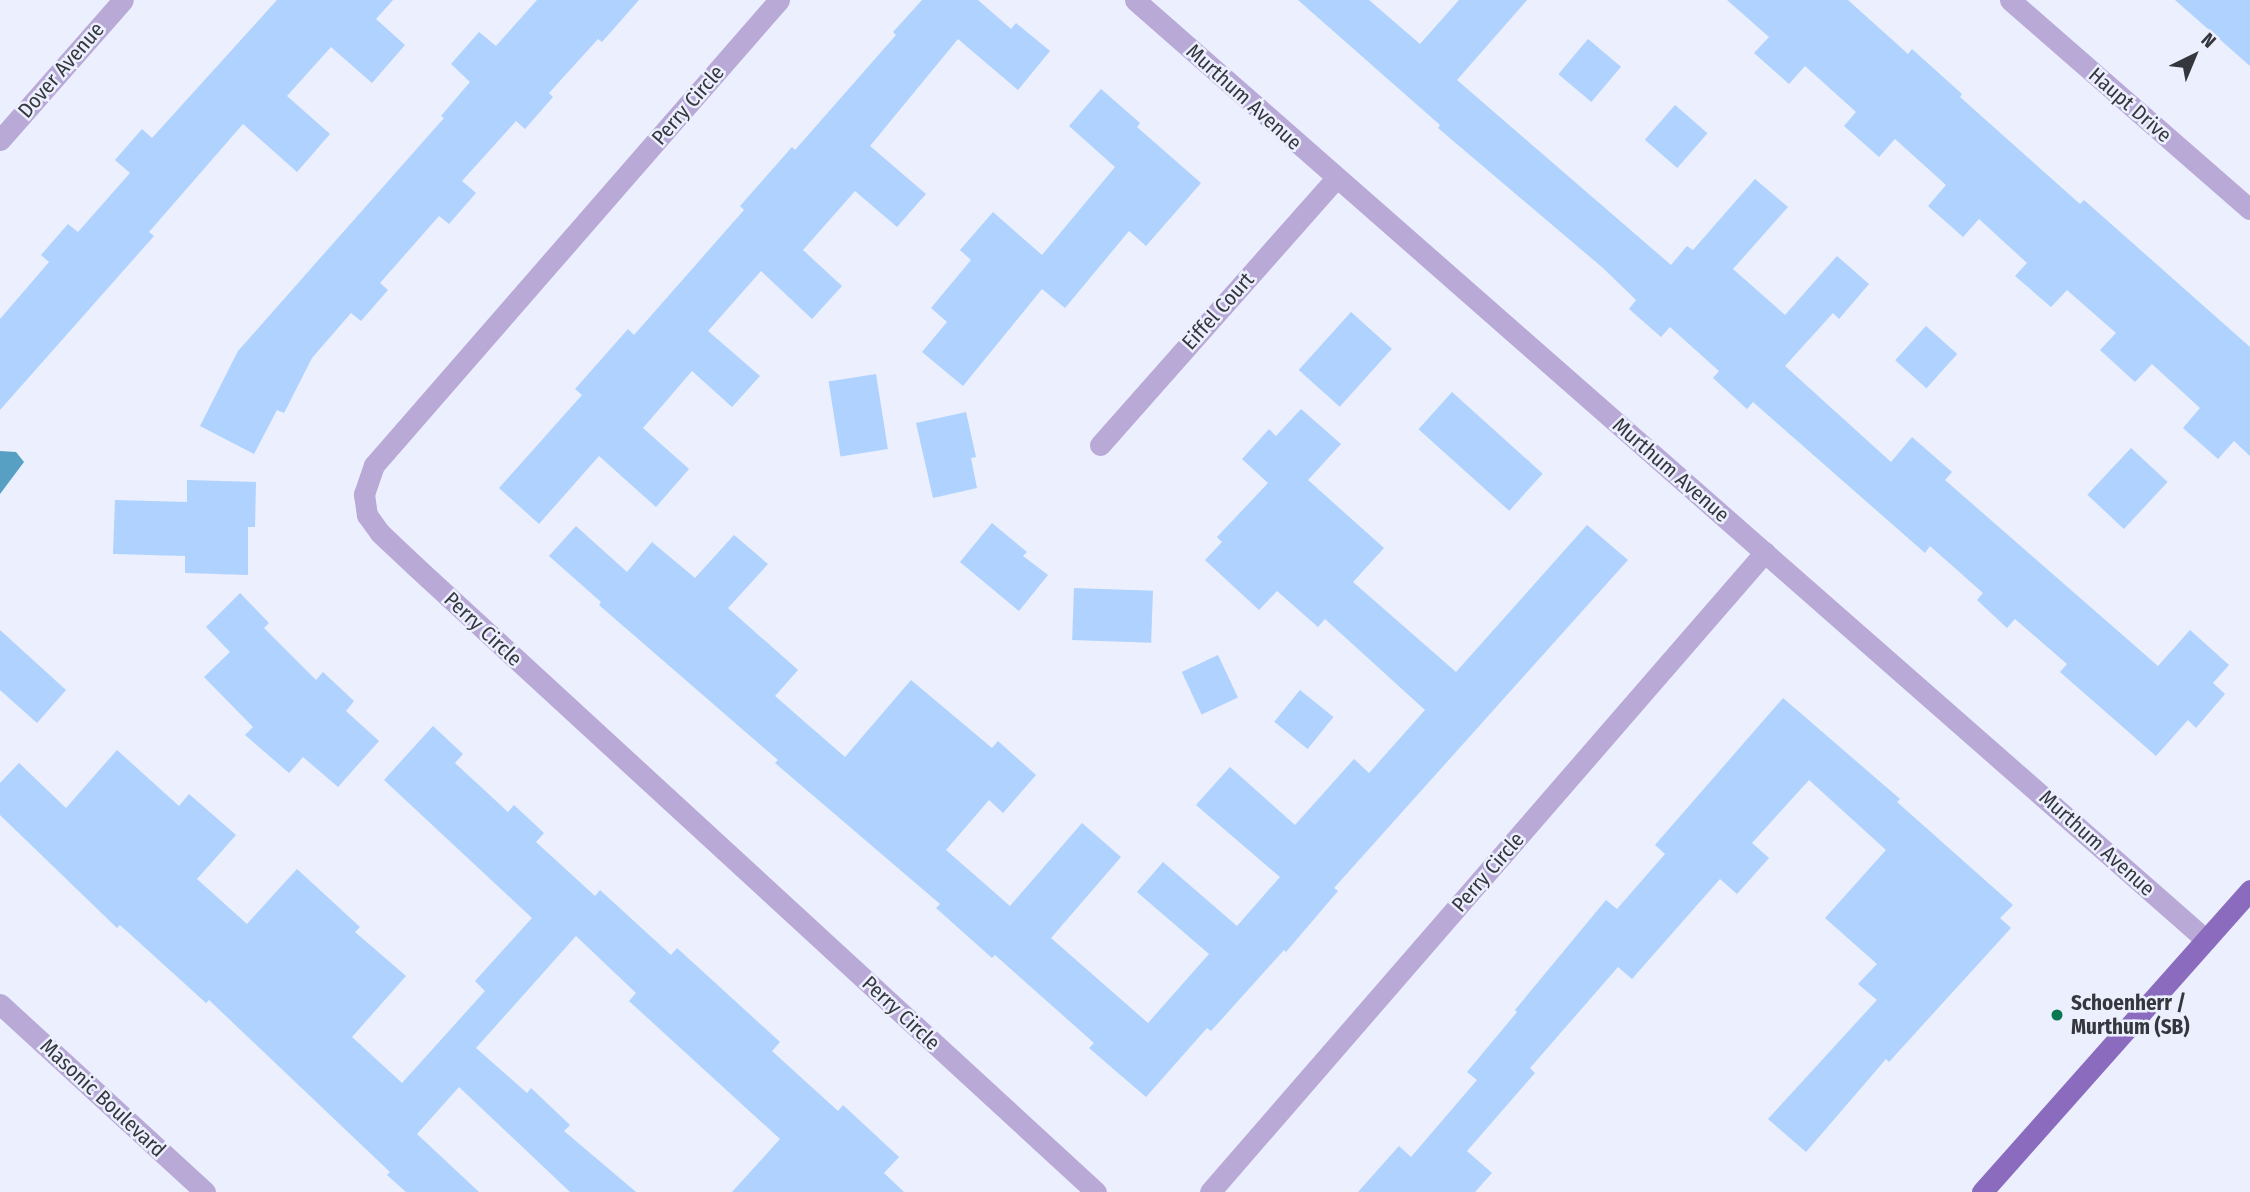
<!DOCTYPE html>
<html>
<head>
<meta charset="utf-8">
<style>
  body { margin:0 }
  #map { position:relative; width:2250px; height:1192px; overflow:hidden; background:#eceffd; font-family:"Fira Sans Condensed",sans-serif }
  div>[style] { position:absolute }
  [style*='--x'] { left:calc(var(--x)*1px); top:calc(var(--y)*1px); width:calc(var(--w)*1px); rotate:calc(var(--a)*1deg) }
  .water>* { inset:0; background:#57a0c3 }
  .building>* { inset:0; background:#afd2fe; transform-origin:0 0 }
  .minor>* { height:21px; margin:-10.5px; padding:0 10.5px; transform-origin:10.5px; border-radius:10.5px; background:#b8a9d7 }
  .major>* { height:21px; margin:-10.5px; padding:0 10.5px; transform-origin:10.5px; border-radius:10.5px; background:#8a6bbe }
  .dots>* { width:19px; height:19px; translate:-50% -50%; box-sizing:border-box; border:4px solid #eceffd; border-radius:50% }
  span { translate:-50% -50%; white-space:nowrap; text-align:center; line-height:1.15; -webkit-text-stroke:5px #eceffd; paint-order:stroke }
  .street-label { font-size:21px; color:#36373e }
  .poi-label { font-size:21px; color:#36373e; font-weight:700 }
  .left { translate:0 -50%; text-align:left }
  .north { position:absolute; left:2159px; top:21px; width:70px; height:70px; -webkit-text-stroke:5px #eceffd; paint-order:stroke; rotate:43deg; font-size:19px; font-weight:700; line-height:28px; text-align:center; color:#36373e }
  .north::after { content:''; display:block; margin:auto; width:24px; height:32px; background:#36373e; clip-path:polygon(50% 0,100% 100%,50% 72%,0 100%) }
</style>
</head>
<body>
<div id="map">
  <div class="water">
    <i style="clip-path:polygon(0 451px,16px 452px,24px 462px,0 494px)"></i>
  </div>
  <div class="building">
    <i style="clip-path:polygon(277px 0,393px 0,376px 19px,405px 45px,372px 83px,331px 47px,287px 96px,330px 134px,297px 172px,243px 124px,149px 232px,154px 236px,0 410px,0 319px,49px 262px,41px 255px,68px 224px,78px 232px,130px 173px,115px 160px,142px 129px,152px 138px)"></i>
    <i style="clip-path:polygon(537px 0,639px 0,602px 42px,598px 39px,549px 93px,553px 97px,525px 129px,516px 121px,462px 181px,476px 193px,449px 224px,439px 216px,380px 283px,388px 290px,361px 321px,351px 313px,312px 358px,284px 413px,277px 410px,254px 454px,200px 426px,238px 351px,444px 118px,441px 116px,470px 82px,451px 64px,479px 32px,496px 46px)"></i>
    <i style="clip-path:polygon(922px 0,978px 0,1011px 29px,1016px 23px,1050px 51px,1018px 90px,958px 39px,870px 146px,926px 194px,897px 227px,855px 191px,803px 250px,842px 286px,812px 319px,761px 271px,708px 331px,760px 376px,732px 407px,692px 371px,643px 428px,689px 469px,656px 507px,599px 456px,539px 524px,499px 488px,582px 395px,575px 389px,628px 329px,634px 335px,744px 210px,740px 206px,792px 147px,795px 150px,896px 35px,893px 32px)"></i>
    <i style="clip-path:polygon(1298px 0,1369px 0,1420px 44px,1459px 0,1527px 0,1457px 80px,1671px 265px,1687px 246px,1693px 250px,1755px 179px,1788px 207px,1733px 269px,1785px 315px,1837px 256px,1869px 284px,1839px 319px,1833px 313px,1785px 366px,1891px 462px,1912px 437px,1952px 472px,1945px 480px,2158px 666px,2190px 630px,2229px 665px,2213px 683px,2225px 694px,2196px 728px,2188px 720px,2156px 756px,2060px 672px,2067px 664px,2015px 619px,2007px 628px,1977px 600px,1983px 593px,1930px 546px,1925px 553px,1753px 402px,1747px 409px,1713px 378px,1719px 371px,1670px 327px,1661px 337px,1629px 309px,1636px 300px,1603px 268px,1438px 128px,1440px 125px)"></i>
    <i style="clip-path:polygon(1727px 0,1848px 0,1908px 54px,1912px 49px,1962px 94px,1960px 97px,2080px 204px,2084px 200px,2250px 347px,2250px 456px,2234px 441px,2218px 459px,2183px 428px,2200px 408px,2152px 364px,2135px 382px,2100px 350px,2116px 333px,2067px 290px,2051px 307px,2015px 276px,2027px 263px,1979px 219px,1963px 237px,1928px 206px,1946px 185px,1895px 139px,1879px 157px,1844px 126px,1856px 112px,1805px 66px,1789px 84px,1754px 53px,1769px 37px)"></i>
    <i style="clip-path:polygon(2175px 0,2250px 0,2250px 66px)"></i>
    <i style="left:1588px;top:39px;width:43px;height:46px;rotate:40deg"></i>
    <i style="clip-path:polygon(1101px 89px,1140px 123px,1137px 127px,1201px 183px,1146px 246px,1129px 231px,1065px 308px,1042px 289px,963px 386px,922px 352px,947px 322px,931px 308px,971px 260px,960px 250px,993px 212px,1042px 255px,1115px 167px,1069px 126px)"></i>
    <i style="left:1675px;top:105px;width:43px;height:46px;rotate:41deg"></i>
    <i style="left:1351px;top:312px;width:55px;height:78px;rotate:42deg"></i>
    <i style="left:1926px;top:326px;width:42px;height:46px;rotate:42deg"></i>
    <i style="left:876px;top:374px;width:76px;height:48px;rotate:81deg"></i>
    <i style="left:1452px;top:392px;width:122px;height:50px;rotate:42deg"></i>
    <i style="clip-path:polygon(1301px 409px,1341px 444px,1308px 480px,1384px 548px,1353px 582px,1456px 672px,1587px 525px,1628px 560px,1334px 888px,1338px 891px,1286px 952px,1284px 950px,1211px 1031px,1207px 1028px,1146px 1097px,1089px 1048px,1094px 1043px,995px 955px,992px 958px,936px 908px,940px 904px,775px 763px,778px 760px,599px 605px,601px 602px,549px 556px,576px 526px,627px 572px,652px 542px,695px 578px,734px 535px,768px 564px,728px 608px,798px 670px,775px 696px,845px 757px,911px 680px,992px 748px,998px 741px,1036px 775px,1003px 813px,989px 800px,946px 850px,1010px 906px,1082px 823px,1121px 857px,1051px 938px,1148px 1023px,1209px 954px,1137px 892px,1163px 862px,1237px 926px,1280px 877px,1196px 805px,1230px 767px,1295px 825px,1354px 759px,1369px 773px,1425px 710px,1325px 619px,1318px 627px,1277px 591px,1259px 610px,1205px 560px,1222px 542px,1217px 537px,1268px 483px,1242px 459px,1269px 429px,1276px 436px)"></i>
    <i style="clip-path:polygon(966px 412px,976px 457px,971px 458px,977px 488px,933px 498px,916px 423px)"></i>
    <i style="left:2131px;top:448px;width:50px;height:64px;rotate:43deg"></i>
    <i style="clip-path:polygon(187px 480px,256px 482px,255px 527px,248px 527px,248px 575px,185px 573px,185px 556px,113px 554px,115px 500px,187px 502px)"></i>
    <i style="clip-path:polygon(992px 523px,1027px 552px,1023px 556px,1048px 575px,1019px 611px,960px 562px)"></i>
    <i style="left:1074px;top:588px;width:79px;height:52px;rotate:2deg"></i>
    <i style="clip-path:polygon(240px 593px,269px 623px,264px 628px,316px 680px,323px 672px,354px 701px,346px 711px,379px 741px,338px 787px,303px 757px,289px 773px,245px 735px,253px 727px,204px 677px,230px 652px,206px 627px)"></i>
    <i style="clip-path:polygon(0 630px,66px 690px,37px 723px,0 690px)"></i>
    <i style="left:1218px;top:655px;width:47px;height:40px;rotate:65deg"></i>
    <i style="left:1300px;top:690px;width:43px;height:41px;rotate:39deg"></i>
    <i style="clip-path:polygon(1783px 698px,1900px 799px,1897px 802px,2013px 905px,2000px 918px,2011px 928px,1889px 1062px,1886px 1059px,1806px 1152px,1768px 1119px,1877px 1000px,1858px 984px,1877px 964px,1825px 918px,1886px 850px,1809px 780px,1752px 843px,1769px 858px,1737px 894px,1720px 879px,1632px 979px,1618px 967px,1530px 1068px,1535px 1073px,1467px 1151px,1492px 1173px,1475px 1192px,1358px 1192px,1399px 1146px,1411px 1157px,1477px 1080px,1467px 1072px,1517px 1012px,1515px 1010px,1606px 900px,1617px 909px,1665px 854px,1655px 845px)"></i>
    <i style="clip-path:polygon(433px 726px,463px 754px,455px 763px,508px 812px,514px 805px,544px 833px,536px 842px,595px 896px,600px 890px,671px 955px,677px 948px,780px 1042px,772px 1051px,838px 1111px,843px 1105px,899px 1157px,884px 1173px,904px 1192px,732px 1192px,780px 1139px,629px 1001px,636px 993px,576px 936px,476px 1048px,527px 1093px,531px 1088px,570px 1125px,564px 1131px,636px 1192px,570px 1192px,459px 1087px,417px 1134px,479px 1192px,406px 1192px,387px 1175px,390px 1172px,209px 1000px,206px 1003px,120px 925px,117px 928px,0 815px,0 783px,19px 763px,66px 808px,117px 750px,179px 806px,189px 794px,236px 835px,197px 879px,247px 924px,297px 869px,360px 927px,355px 932px,406px 976px,352px 1037px,402px 1083px,485px 991px,475px 981px,532px 918px,384px 780px)"></i>
  </div>
  <div class="minor">
    <i style="--x:779;--y:0;--w:617;--a:131.05"></i>
    <i style="--x:374;--y:465;--w:31;--a:109"></i>
    <i style="--x:364;--y:494;--w:21;--a:82"></i>
    <i style="--x:367;--y:515;--w:22;--a:54"></i>
    <i style="--x:380;--y:533;--w:48;--a:43.3"></i>
    <i style="--x:415;--y:566;--w:925;--a:42.59"></i>
    <i style="--x:1135;--y:0;--w:1425;--a:41.27"></i>
    <i style="--x:2010;--y:0;--w:318;--a:41.1"></i>
    <i style="--x:0;--y:140;--w:186;--a:-48.7"></i>
    <i style="--x:1100;--y:445;--w:356;--a:-48.5"></i>
    <i style="--x:0;--y:1004;--w:278;--a:42.5"></i>
    <i style="--x:1210;--y:1192;--w:847;--a:-49.07"></i>
  </div>
  <div class="major">
    <i style="--x:1982;--y:1192;--w:404;--a:-48.4"></i>
  </div>
  <div class="dots">
    <i style="left:2057px;top:1015px;background:#0a7852"></i>
  </div>
  <div class="street-label">
    <span style="left:61px;top:70px;rotate:-49deg">Dover Avenue</span>
    <span style="left:1244px;top:97px;rotate:42deg">Murthum Avenue</span>
    <span style="left:688px;top:105px;rotate:-49deg">Perry Circle</span>
    <span style="left:2130px;top:105px;rotate:41deg">Haupt Drive</span>
    <span style="left:1218px;top:311px;rotate:-48deg">Eiffel Court</span>
    <span style="left:1671px;top:470px;rotate:41deg">Murthum Avenue</span>
    <span style="left:483px;top:629px;rotate:43deg">Perry Circle</span>
    <span style="left:2097px;top:843px;rotate:42deg">Murthum Avenue</span>
    <span style="left:1488px;top:872px;rotate:-49deg">Perry Circle</span>
    <span style="left:901px;top:1013px;rotate:43deg">Perry Circle</span>
    <span style="left:103px;top:1098px;rotate:43deg">Masonic Boulevard</span>
  </div>
  <div class="poi-label">
    <span class="left" style="left:2071px;top:1015px">Schoenherr /<br>Murthum (SB)</span>
  </div>
  <div class="north">N</div>
</div>
</body>
</html>
